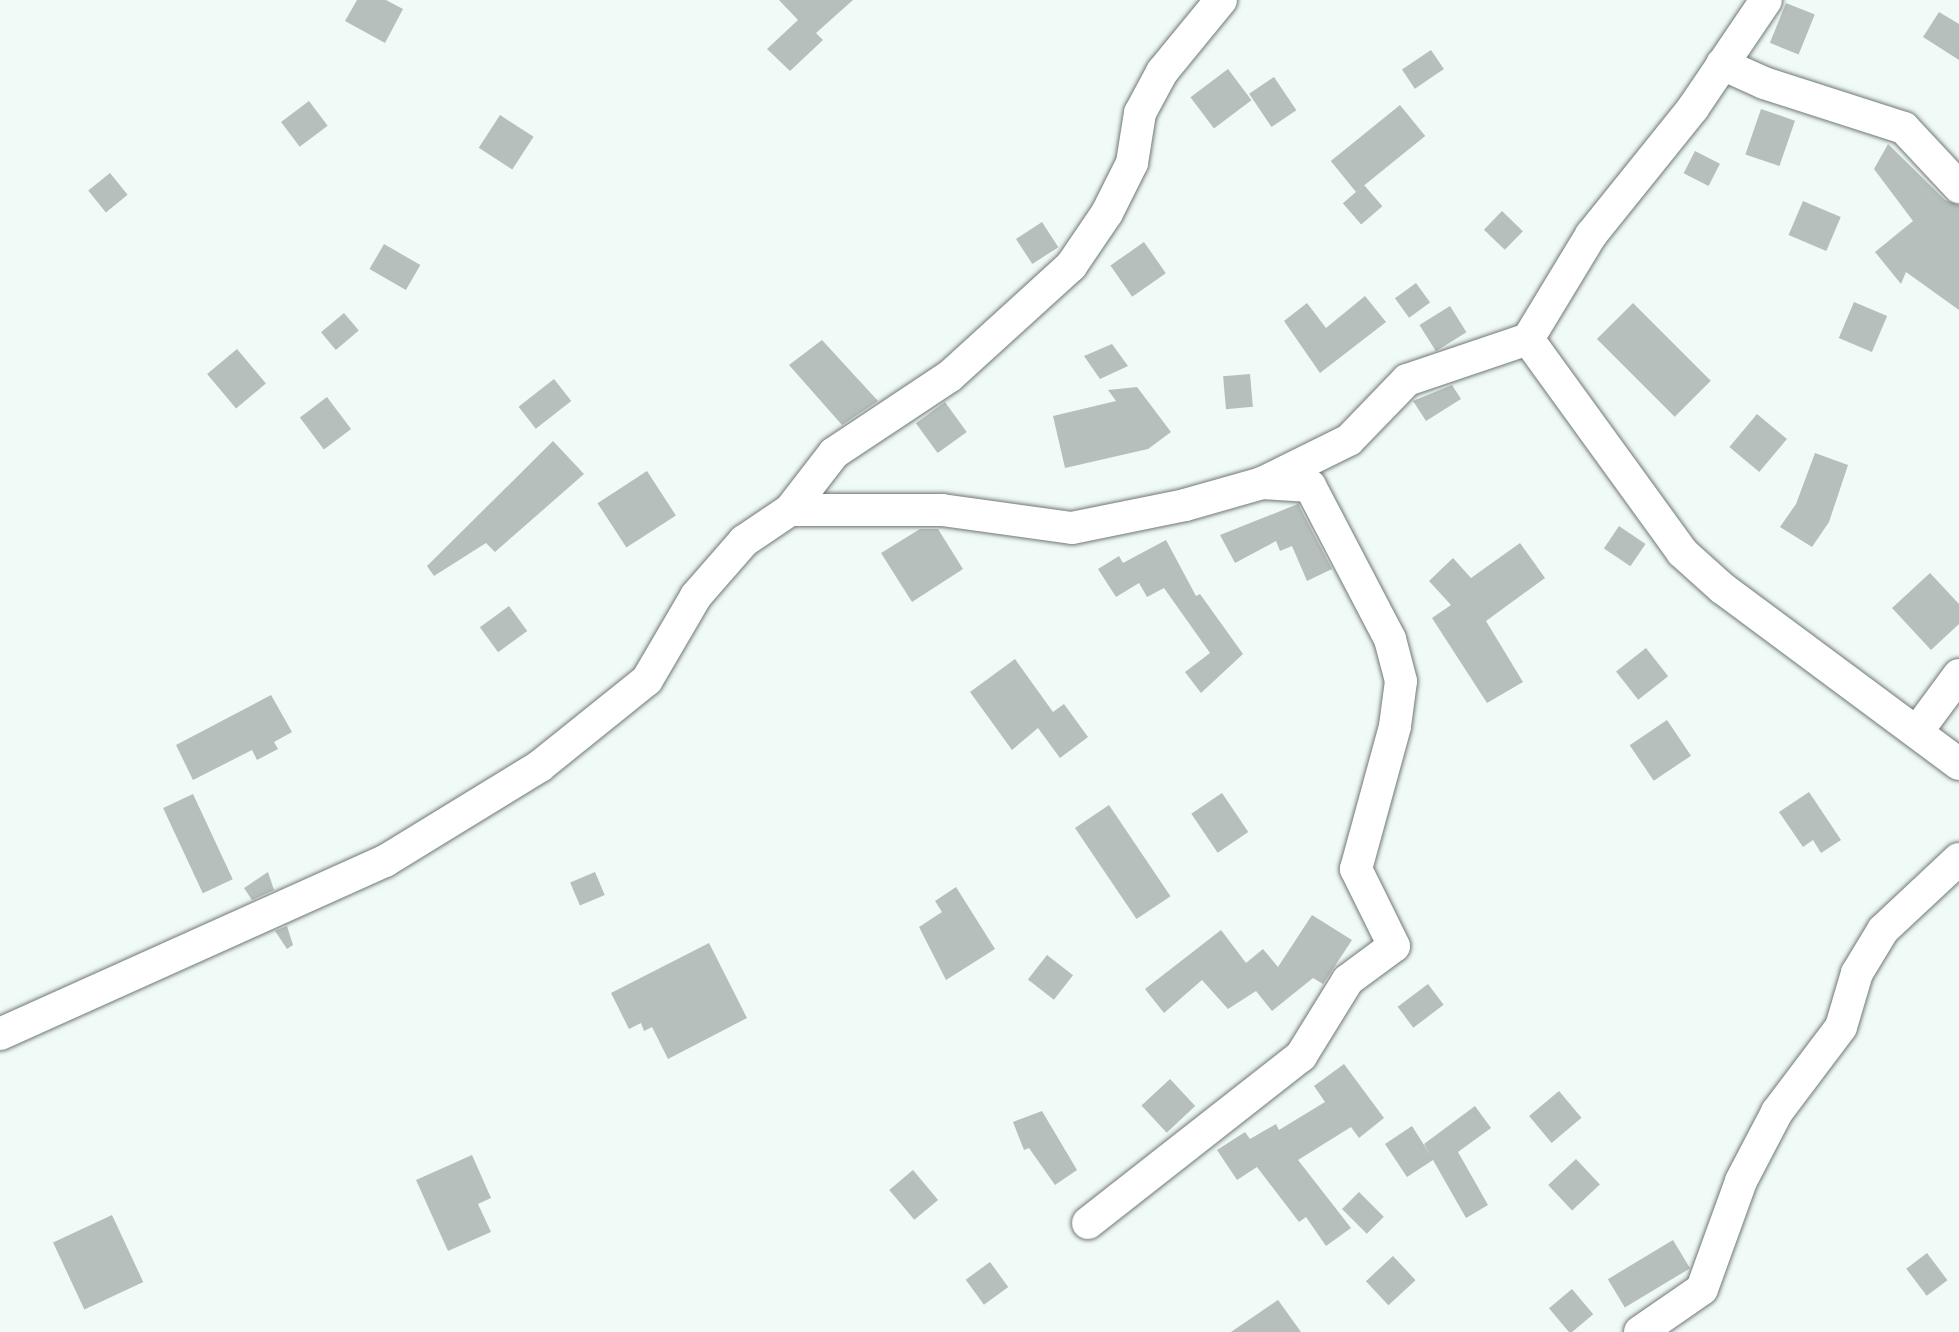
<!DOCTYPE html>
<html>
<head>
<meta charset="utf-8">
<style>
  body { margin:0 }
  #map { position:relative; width:1959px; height:1332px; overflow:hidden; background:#f0faf7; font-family:Ubuntu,sans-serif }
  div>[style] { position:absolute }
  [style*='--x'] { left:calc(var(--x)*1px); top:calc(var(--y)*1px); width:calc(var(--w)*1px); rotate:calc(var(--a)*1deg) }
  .building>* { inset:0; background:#b6bfbc; transform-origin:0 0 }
  .roads { filter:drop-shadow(0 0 2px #707876) drop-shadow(0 0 2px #707876) }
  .street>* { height:32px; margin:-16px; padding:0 16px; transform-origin:16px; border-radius:16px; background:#fff }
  span { translate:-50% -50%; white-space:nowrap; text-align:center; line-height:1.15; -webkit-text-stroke:7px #fff; paint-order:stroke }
</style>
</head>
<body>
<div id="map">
  <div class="building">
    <i style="clip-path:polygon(357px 0,386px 0,403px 9px,385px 43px,345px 21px)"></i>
    <i style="clip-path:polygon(779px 0,853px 0,816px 33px,823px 40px,790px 71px,767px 49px,798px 20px)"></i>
    <i style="left:1786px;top:3px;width:31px;height:43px;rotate:22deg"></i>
    <i style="clip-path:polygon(1939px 12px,1959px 24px,1959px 60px,1923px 37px)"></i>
    <i style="left:1431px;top:50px;width:23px;height:35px;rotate:56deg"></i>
    <i style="left:1228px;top:69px;width:39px;height:47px;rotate:53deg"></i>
    <i style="left:1274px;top:77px;width:40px;height:30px;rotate:56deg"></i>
    <i style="left:309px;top:101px;width:31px;height:35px;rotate:53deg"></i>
    <i style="left:1400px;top:105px;width:40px;height:89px;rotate:51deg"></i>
    <i style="left:1761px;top:109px;width:36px;height:48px;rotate:19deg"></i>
    <i style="left:500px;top:115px;width:40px;height:39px;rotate:33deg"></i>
    <i style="clip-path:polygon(1888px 144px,1945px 200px,1959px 205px,1959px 310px,1906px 272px,1901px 284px,1875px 252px,1913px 221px,1874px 169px)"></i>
    <i style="left:1695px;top:151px;width:28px;height:25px;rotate:27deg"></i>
    <i style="left:110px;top:173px;width:28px;height:28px;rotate:51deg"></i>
    <i style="left:1364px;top:185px;width:28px;height:28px;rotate:49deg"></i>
    <i style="left:1803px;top:201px;width:41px;height:37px;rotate:23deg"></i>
    <i style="left:1502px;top:211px;width:29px;height:26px;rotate:44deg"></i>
    <i style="left:1042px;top:222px;width:30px;height:31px;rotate:57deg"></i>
    <i style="left:1144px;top:242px;width:38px;height:41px;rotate:55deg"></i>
    <i style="left:384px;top:244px;width:42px;height:29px;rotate:30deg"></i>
    <i style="left:1416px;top:283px;width:24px;height:26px;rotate:54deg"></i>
    <i style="clip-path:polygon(1365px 296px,1386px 322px,1320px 373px,1284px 321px,1307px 303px,1326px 328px)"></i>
    <i style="left:1854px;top:302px;width:36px;height:39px;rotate:23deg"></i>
    <i style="left:1633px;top:303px;width:110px;height:51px;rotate:45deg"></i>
    <i style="left:1450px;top:306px;width:31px;height:36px;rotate:58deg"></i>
    <i style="left:344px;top:313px;width:23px;height:30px;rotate:50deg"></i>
    <i style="clip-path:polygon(822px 340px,878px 401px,842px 425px,789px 365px)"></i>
    <i style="clip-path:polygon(1112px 344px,1128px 366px,1100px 379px,1084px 356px)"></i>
    <i style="left:237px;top:349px;width:45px;height:39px;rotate:50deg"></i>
    <i style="left:1250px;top:374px;width:33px;height:27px;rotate:85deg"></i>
    <i style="left:554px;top:379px;width:28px;height:45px;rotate:52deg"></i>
    <i style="clip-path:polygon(1452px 385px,1461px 399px,1426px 421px,1413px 401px)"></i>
    <i style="clip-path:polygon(1137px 387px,1171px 432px,1148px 449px,1065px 468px,1053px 416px,1116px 401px,1108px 390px)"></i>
    <i style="left:327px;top:397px;width:40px;height:34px;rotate:53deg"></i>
    <i style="left:945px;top:402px;width:37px;height:36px;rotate:54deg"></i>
    <i style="left:1757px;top:414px;width:39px;height:43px;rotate:40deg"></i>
    <i style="clip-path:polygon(553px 441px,584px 474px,495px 552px,486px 543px,434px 576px,427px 566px)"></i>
    <i style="clip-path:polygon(1815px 453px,1848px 465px,1829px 522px,1812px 547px,1780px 527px,1796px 504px)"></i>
    <i style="left:647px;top:471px;width:53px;height:59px;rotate:57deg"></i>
    <i style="clip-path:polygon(1298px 504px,1332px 569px,1307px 581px,1292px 546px,1280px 551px,1276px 541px,1235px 563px,1220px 535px)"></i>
    <i style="left:1619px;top:526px;width:32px;height:27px;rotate:34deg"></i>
    <i style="clip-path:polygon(920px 529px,938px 529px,963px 569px,912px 602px,881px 553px)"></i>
    <i style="clip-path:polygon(1166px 540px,1196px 596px,1200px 594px,1243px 654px,1201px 693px,1185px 672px,1210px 653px,1164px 588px,1147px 597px,1139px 583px,1116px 597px,1098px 569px,1119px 556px,1123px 563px)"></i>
    <i style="clip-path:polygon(1520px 543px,1545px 578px,1486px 621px,1523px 682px,1487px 703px,1432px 618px,1451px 605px,1429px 581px,1453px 558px,1471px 578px)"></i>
    <i style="clip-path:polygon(1930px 573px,1959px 604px,1959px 624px,1931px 650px,1892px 608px)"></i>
    <i style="left:509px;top:606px;width:31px;height:36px;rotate:54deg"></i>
    <i style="left:1646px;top:648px;width:36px;height:38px;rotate:52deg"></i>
    <i style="clip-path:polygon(1015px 659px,1053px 712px,1064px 704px,1088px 737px,1060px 758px,1038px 728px,1012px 750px,970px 692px)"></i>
    <i style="clip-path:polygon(271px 695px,292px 732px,274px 742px,278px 749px,257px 760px,252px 750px,193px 780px,176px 745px)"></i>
    <i style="left:1667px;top:720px;width:43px;height:45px;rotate:56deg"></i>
    <i style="clip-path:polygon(1809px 792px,1841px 840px,1821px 853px,1813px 840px,1803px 847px,1779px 812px)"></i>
    <i style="left:1222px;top:793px;width:47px;height:37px;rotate:56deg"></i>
    <i style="left:193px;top:794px;width:94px;height:33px;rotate:65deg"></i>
    <i style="left:1109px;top:805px;width:110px;height:41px;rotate:56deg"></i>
    <i style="clip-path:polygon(268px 872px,274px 890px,252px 900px,244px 888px)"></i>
    <i style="left:595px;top:872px;width:25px;height:27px;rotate:67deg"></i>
    <i style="clip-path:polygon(956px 887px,995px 949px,946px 980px,919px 927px,942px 912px,935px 901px)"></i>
    <i style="clip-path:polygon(1312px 915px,1352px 940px,1323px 984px,1313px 978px,1272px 1011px,1256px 991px,1228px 1009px,1202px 980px,1164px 1013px,1145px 989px,1221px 930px,1246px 963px,1263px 949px,1278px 967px)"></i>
    <i style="clip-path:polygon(287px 926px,293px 945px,287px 949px,275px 931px)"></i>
    <i style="clip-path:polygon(709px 943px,747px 1018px,668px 1059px,652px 1027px,644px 1031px,641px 1023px,629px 1029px,611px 993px)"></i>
    <i style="left:1047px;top:955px;width:33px;height:31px;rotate:38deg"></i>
    <i style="left:1428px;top:984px;width:26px;height:38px;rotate:53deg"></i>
    <i style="clip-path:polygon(1344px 1064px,1384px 1118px,1359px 1138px,1351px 1127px,1298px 1160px,1351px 1228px,1326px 1246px,1306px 1217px,1299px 1222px,1257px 1167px,1237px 1180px,1217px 1150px,1245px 1132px,1250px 1139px,1276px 1124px,1279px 1130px,1325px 1102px,1314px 1086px)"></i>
    <i style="left:1170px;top:1079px;width:37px;height:39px;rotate:47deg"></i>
    <i style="left:1559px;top:1091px;width:35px;height:39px;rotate:50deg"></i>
    <i style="clip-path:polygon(1475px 1106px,1491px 1128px,1458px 1152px,1488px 1205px,1466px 1218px,1433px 1160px,1407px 1177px,1385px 1144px,1412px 1126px,1431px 1156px,1424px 1144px)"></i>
    <i style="clip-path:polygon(1042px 1111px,1077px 1170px,1055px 1185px,1029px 1148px,1024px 1150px,1013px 1122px)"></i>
    <i style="clip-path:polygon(472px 1155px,491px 1198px,478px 1204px,491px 1232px,448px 1251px,416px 1180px)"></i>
    <i style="left:1576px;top:1159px;width:35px;height:38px;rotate:47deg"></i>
    <i style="left:913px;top:1170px;width:39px;height:31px;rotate:50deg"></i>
    <i style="left:1359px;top:1192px;width:35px;height:24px;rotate:45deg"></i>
    <i style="left:112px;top:1215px;width:74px;height:65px;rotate:65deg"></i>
    <i style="left:1673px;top:1240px;width:33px;height:76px;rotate:59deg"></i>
    <i style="left:1927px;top:1253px;width:34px;height:26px;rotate:53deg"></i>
    <i style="left:1393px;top:1256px;width:33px;height:37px;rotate:47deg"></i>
    <i style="left:990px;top:1262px;width:31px;height:30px;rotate:54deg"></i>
    <i style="left:1572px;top:1289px;width:33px;height:30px;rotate:50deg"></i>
    <i style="clip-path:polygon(1278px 1300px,1301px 1332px,1231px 1332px)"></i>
  </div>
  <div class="roads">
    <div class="street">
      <i style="--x:1722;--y:64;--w:46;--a:24.3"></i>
      <i style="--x:1764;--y:83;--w:147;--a:17.8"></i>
      <i style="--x:1904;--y:128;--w:81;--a:47"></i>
      <i style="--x:1528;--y:339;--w:263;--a:54.1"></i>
      <i style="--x:1682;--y:552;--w:54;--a:42"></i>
      <i style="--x:1722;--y:588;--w:295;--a:36.6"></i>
      <i style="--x:790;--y:510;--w:72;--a:-52.3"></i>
      <i style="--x:834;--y:453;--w:139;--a:-33.6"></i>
      <i style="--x:950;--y:376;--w:164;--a:-42.3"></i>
      <i style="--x:1071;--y:266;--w:64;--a:-55.8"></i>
      <i style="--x:1107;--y:213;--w:56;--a:-63.4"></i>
      <i style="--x:1132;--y:163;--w:51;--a:-80.9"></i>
      <i style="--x:1140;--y:113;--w:47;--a:-61.8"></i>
      <i style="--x:1162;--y:72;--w:93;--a:-50.7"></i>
      <i style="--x:1919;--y:729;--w:67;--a:-53.5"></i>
      <i style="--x:0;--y:1034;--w:422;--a:-24.2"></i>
      <i style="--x:385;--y:861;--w:182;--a:-31.5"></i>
      <i style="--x:540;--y:766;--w:137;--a:-38.8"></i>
      <i style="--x:647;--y:680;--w:97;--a:-59.7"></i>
      <i style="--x:696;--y:596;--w:73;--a:-48.9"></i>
      <i style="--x:744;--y:541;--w:55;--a:-34"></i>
      <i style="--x:790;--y:510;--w:152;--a:0"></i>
      <i style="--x:942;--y:510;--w:131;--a:7.9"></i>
      <i style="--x:1072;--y:528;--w:115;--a:-11.5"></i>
      <i style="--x:1185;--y:505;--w:80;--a:-15.9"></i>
      <i style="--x:1262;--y:483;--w:97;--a:-26.3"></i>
      <i style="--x:1349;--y:440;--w:83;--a:-46"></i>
      <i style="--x:1407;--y:380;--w:128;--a:-18.7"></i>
      <i style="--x:1528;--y:339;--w:122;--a:-58.8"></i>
      <i style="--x:1591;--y:235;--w:163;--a:-51.2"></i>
      <i style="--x:1693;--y:108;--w:130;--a:-55.9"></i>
      <i style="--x:1088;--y:1223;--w:271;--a:-38.1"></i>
      <i style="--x:1301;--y:1056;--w:89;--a:-58.3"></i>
      <i style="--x:1348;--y:980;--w:57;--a:-36.5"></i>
      <i style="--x:1394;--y:946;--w:86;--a:-116.3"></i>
      <i style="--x:1356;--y:869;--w:148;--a:-74.7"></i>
      <i style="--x:1395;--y:726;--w:45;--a:-82.4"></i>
      <i style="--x:1401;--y:681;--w:43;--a:-104.7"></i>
      <i style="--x:1390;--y:639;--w:173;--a:-117.6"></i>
      <i style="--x:1310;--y:486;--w:48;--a:-176.4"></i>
      <i style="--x:1640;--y:1332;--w:75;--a:-34.7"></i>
      <i style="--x:1702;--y:1289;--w:115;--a:-70.1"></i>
      <i style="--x:1741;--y:1181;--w:78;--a:-62.4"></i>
      <i style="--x:1777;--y:1112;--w:106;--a:-53"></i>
      <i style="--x:1841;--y:1027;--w:56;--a:-73.5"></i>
      <i style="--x:1857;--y:973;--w:50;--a:-58.8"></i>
      <i style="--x:1883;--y:930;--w:104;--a:-43.1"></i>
    </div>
  </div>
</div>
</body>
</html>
